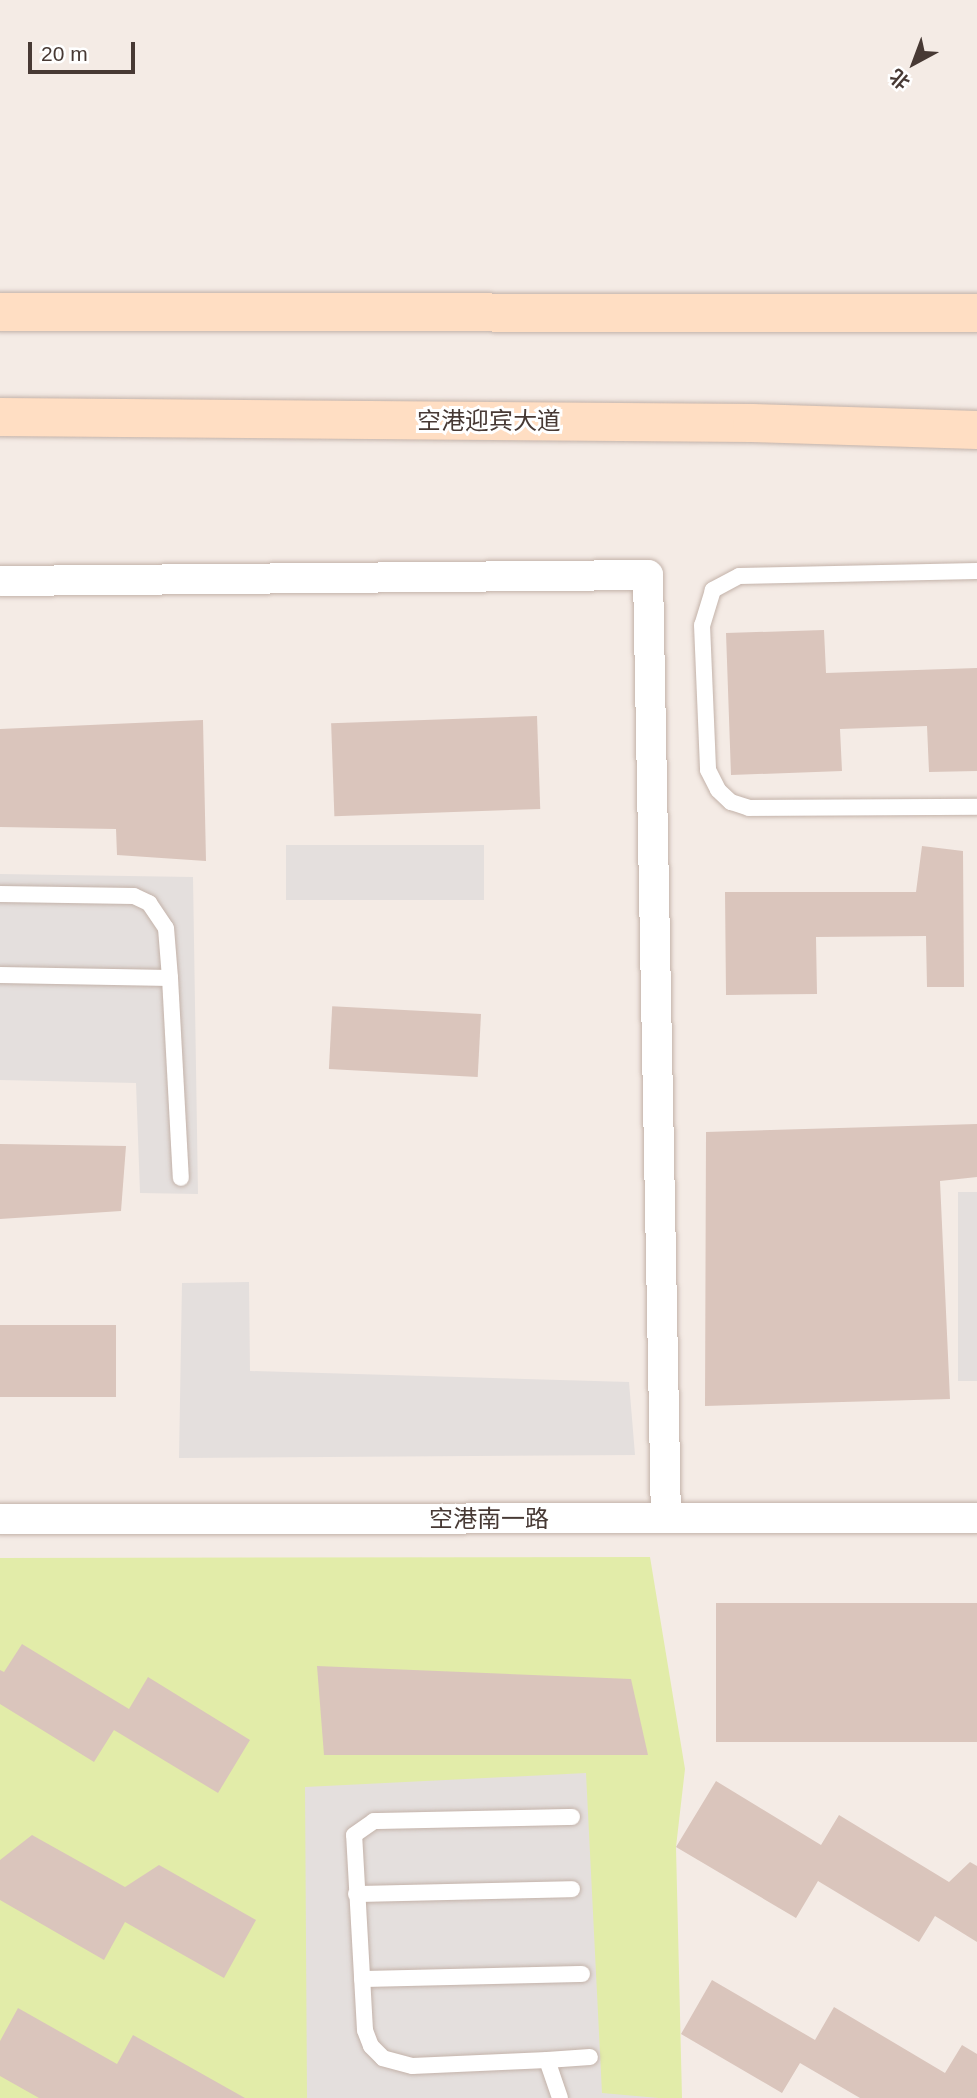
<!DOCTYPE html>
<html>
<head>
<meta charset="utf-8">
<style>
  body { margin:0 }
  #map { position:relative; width:977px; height:2098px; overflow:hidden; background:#f4ebe5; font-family:Helvetica,"Noto Sans SC",sans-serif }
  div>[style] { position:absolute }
  .green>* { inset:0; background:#e2eca9 }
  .parking>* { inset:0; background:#e4dfdd; transform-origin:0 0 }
  .building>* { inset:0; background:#dac5bc; transform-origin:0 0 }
  .roads { filter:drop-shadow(0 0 2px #c3b2a9) drop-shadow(0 0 2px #c3b2a9) }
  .lane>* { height:16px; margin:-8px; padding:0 8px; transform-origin:8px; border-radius:8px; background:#fff }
  .street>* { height:30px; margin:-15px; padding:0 15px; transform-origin:15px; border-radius:15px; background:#fff }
  .secondary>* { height:38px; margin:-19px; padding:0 19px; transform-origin:19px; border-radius:19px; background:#ffdec3 }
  span { translate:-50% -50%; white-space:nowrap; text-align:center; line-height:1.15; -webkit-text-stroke:6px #fff; paint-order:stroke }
  .street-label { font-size:24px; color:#473934 }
  .north { position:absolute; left:879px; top:28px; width:70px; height:70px; -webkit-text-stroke:5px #fff; paint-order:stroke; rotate:221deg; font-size:19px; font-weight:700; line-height:28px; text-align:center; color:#473934 }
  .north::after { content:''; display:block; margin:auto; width:24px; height:32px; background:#473934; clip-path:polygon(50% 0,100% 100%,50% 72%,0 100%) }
  .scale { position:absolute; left:28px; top:42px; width:107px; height:32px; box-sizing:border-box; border:4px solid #473934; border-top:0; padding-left:9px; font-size:21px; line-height:24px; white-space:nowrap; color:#473934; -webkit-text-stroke:5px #fff; paint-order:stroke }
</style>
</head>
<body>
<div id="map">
  <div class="green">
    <div style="clip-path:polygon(650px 1557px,685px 1769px,676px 1847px,682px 2098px,0 2098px,0 1558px)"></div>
  </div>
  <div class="parking">
    <div style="left:286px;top:845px;width:198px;height:55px"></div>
    <div style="clip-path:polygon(0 874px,193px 877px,198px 1194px,140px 1193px,136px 1083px,0 1080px)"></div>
    <div style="left:977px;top:1192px;width:189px;height:19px;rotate:90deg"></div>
    <div style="clip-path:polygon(249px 1282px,250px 1371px,629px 1382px,635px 1455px,179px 1458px,182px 1283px)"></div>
    <div style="clip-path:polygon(586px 1773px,602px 2093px,659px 2098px,307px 2098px,305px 1787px)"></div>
  </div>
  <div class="building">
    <div style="clip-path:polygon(824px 630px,826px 673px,977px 668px,977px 771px,929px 772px,927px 726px,840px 729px,842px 771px,731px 775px,726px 633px)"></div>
    <div style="left:537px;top:716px;width:93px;height:206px;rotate:88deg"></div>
    <div style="clip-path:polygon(203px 720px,206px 861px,117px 855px,116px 829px,0 827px,0 729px)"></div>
    <div style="clip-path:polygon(922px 846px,963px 851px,964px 987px,927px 987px,926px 936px,816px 937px,817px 994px,726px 995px,725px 892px,916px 892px)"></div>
    <div style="left:481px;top:1014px;width:63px;height:149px;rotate:93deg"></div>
    <div style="clip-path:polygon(977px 1124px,977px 1177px,940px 1181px,950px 1399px,705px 1406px,706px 1132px)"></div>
    <div style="clip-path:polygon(0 1144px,126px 1146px,121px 1211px,0 1219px)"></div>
    <div style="left:116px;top:1325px;width:72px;height:116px;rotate:90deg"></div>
    <div style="left:977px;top:1603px;width:139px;height:261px;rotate:90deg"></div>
    <div style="clip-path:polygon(22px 1644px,129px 1709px,148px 1677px,250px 1740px,218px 1793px,114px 1730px,94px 1762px,0 1704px,0 1670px,4px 1672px)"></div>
    <div style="clip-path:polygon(317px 1666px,631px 1679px,648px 1755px,324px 1755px)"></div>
    <div style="clip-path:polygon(716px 1781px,821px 1845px,839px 1815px,949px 1882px,970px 1862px,977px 1866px,977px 1942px,935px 1916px,919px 1942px,818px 1881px,796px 1918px,676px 1847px)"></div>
    <div style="clip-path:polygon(32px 1835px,125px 1887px,159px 1865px,256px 1920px,224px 1978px,125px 1922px,104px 1960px,0 1900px,0 1860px)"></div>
    <div style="clip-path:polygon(712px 1980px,815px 2040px,834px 2007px,945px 2073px,962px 2045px,977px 2054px,977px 2098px,860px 2098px,800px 2063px,782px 2093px,681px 2034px)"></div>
    <div style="clip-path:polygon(18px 2008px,117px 2064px,133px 2035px,245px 2098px,39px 2098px,0 2076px,0 2041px)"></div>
  </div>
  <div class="roads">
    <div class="lane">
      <div style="left:977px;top:571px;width:238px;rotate:178.8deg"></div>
      <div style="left:739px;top:576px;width:30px;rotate:152deg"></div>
      <div style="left:713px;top:590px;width:37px;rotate:107deg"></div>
      <div style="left:702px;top:625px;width:145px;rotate:87.6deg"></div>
      <div style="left:708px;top:770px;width:22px;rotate:63deg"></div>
      <div style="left:718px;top:790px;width:18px;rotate:43deg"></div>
      <div style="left:731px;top:802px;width:19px;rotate:18deg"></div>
      <div style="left:749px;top:808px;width:228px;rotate:-0.3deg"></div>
      <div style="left:0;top:894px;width:134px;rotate:0.9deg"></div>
      <div style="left:134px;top:896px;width:17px;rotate:25deg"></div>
      <div style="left:149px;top:903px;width:30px;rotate:56deg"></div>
      <div style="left:166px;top:928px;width:50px;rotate:85.4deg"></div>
      <div style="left:0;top:975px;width:170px;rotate:1deg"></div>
      <div style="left:170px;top:978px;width:200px;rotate:86.9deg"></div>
      <div style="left:356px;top:1894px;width:216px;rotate:-1.3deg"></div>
      <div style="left:362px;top:1979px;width:220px;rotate:-1.3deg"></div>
      <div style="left:547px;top:2060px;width:43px;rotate:-4deg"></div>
      <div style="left:560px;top:2098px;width:40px;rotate:-108.9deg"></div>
      <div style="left:547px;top:2060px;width:135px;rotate:177.5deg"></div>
      <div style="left:412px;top:2066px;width:30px;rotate:-165deg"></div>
      <div style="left:383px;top:2058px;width:17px;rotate:-135deg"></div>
      <div style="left:371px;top:2046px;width:17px;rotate:-111deg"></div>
      <div style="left:365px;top:2030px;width:195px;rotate:-93.2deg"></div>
      <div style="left:354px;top:1835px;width:24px;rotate:-35deg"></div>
      <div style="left:374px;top:1821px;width:198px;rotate:-1.2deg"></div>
    </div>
    <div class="street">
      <div style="left:0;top:581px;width:648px;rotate:-0.53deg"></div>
      <div style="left:648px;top:575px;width:943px;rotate:88.91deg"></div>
      <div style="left:0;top:1519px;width:977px;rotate:-0.06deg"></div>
    </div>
    <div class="secondary">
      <div style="left:0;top:312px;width:977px;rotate:0.06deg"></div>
      <div style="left:0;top:417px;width:752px;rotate:0.46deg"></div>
      <div style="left:752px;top:423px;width:225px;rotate:1.8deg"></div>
    </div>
  </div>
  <div class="street-label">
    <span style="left:489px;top:421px">空港迎宾大道</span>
    <span style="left:489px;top:1519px">空港南一路</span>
  </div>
  <div class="north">北</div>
  <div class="scale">20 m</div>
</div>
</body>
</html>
